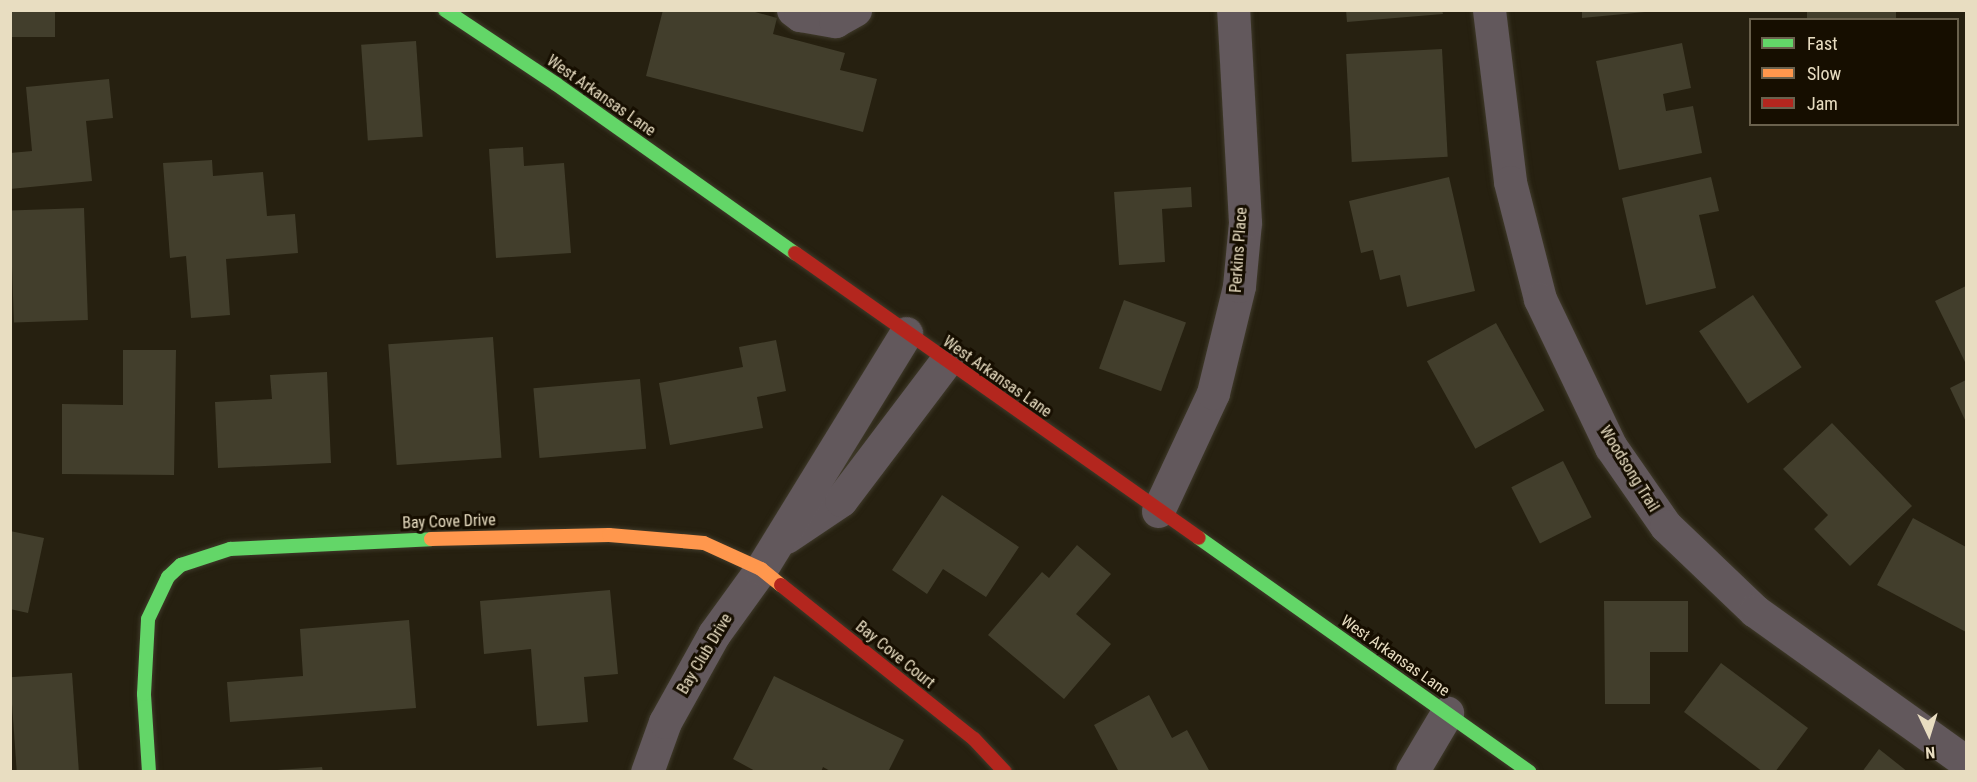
<!DOCTYPE html>
<html>
<head>
<meta charset="utf-8">
<style>
  body { margin:0 }
  #map { position:relative; width:1977px; height:782px; overflow:hidden; background:#262010; font-family:"Roboto Condensed",sans-serif }
  div>[style] { position:absolute }
  .building>* { inset:0; background:#423e2c; transform-origin:0 0 }
  .roads { filter:drop-shadow(0 0 2px #3f3a2a) drop-shadow(0 0 2px #3f3a2a) }
  .street>* { height:33px; margin:-16.5px; padding:0 16.5px; transform-origin:16.5px; border-radius:16.5px; background:#62585c }
  .fast>* { height:14px; margin:-7px; padding:0 7px; transform-origin:7px; border-radius:7px; background:#63d668 }
  .slow>* { height:14px; margin:-7px; padding:0 7px; transform-origin:7px; border-radius:7px; background:#ff974d }
  .jam>* { height:14px; margin:-7px; padding:0 7px; transform-origin:7px; border-radius:7px; background:#b3261e }
  span { translate:-50% -50%; white-space:nowrap; text-align:center; line-height:1.15; -webkit-text-stroke:6px #160e00; paint-order:stroke }
  .street-label { font-size:16px; color:#e8ddc1 }
  .frame { position:absolute; inset:0; border:12px solid #e8ddc1; pointer-events:none }
  .legend { position:absolute; left:1749px; top:18px; width:210px; height:108px; box-sizing:border-box; background:#160e00; border:2px solid #6a614d; margin:0; padding:8px 10px; list-style:none; font-size:18px; color:#e8ddc1 }
  .legend li { display:flex; align-items:center; gap:12px; height:30px }
  .legend b { width:30px; border:2px solid #6a614d }
  .north { position:absolute; left:1899px; top:704px; width:60px; height:60px; -webkit-text-stroke:4px #160e00; paint-order:stroke; rotate:176deg; font-size:16px; font-weight:700; line-height:24px; text-align:center; color:#e8ddc1 }
  .north::after { content:''; display:block; margin:auto; width:21px; height:27px; background:#e8ddc1; clip-path:polygon(50% 0,100% 100%,50% 72%,0 100%) }
</style>
</head>
<body>
<div id="map">
  <div class="building">
    <div style="left:10px;top:10px;width:45px;height:27px"></div>
    <div style="clip-path:polygon(663px 10px,748px 10px,777px 18px,773px 34px,845px 53px,840px 70px,877px 79px,863px 132px,646px 76px)"></div>
    <div style="clip-path:polygon(1346px 10px,1442px 10px,1443px 14px,1347px 22px)"></div>
    <div style="clip-path:polygon(1582px 10px,1645px 10px,1645px 12px,1582px 18px)"></div>
    <div style="left:1807px;top:10px;width:89px;height:12px"></div>
    <div style="left:416px;top:41px;width:96px;height:55px;rotate:86deg"></div>
    <div style="clip-path:polygon(1682px 43px,1691px 88px,1663px 94px,1666px 111px,1693px 106px,1702px 153px,1619px 170px,1596px 61px)"></div>
    <div style="left:1442px;top:49px;width:108px;height:96px;rotate:87deg"></div>
    <div style="clip-path:polygon(109px 79px,113px 118px,86px 121px,92px 181px,10px 189px,10px 153px,32px 151px,26px 87px)"></div>
    <div style="clip-path:polygon(523px 147px,524px 166px,564px 163px,571px 253px,496px 258px,489px 149px)"></div>
    <div style="clip-path:polygon(212px 160px,213px 176px,263px 172px,267px 216px,295px 214px,298px 253px,226px 259px,230px 315px,191px 318px,186px 256px,170px 258px,163px 163px)"></div>
    <div style="clip-path:polygon(1449px 177px,1475px 291px,1407px 307px,1400px 275px,1380px 280px,1373px 250px,1361px 253px,1349px 201px)"></div>
    <div style="clip-path:polygon(1711px 177px,1719px 211px,1699px 215px,1716px 288px,1646px 305px,1622px 198px)"></div>
    <div style="clip-path:polygon(1191px 187px,1192px 207px,1162px 209px,1165px 262px,1119px 265px,1114px 192px)"></div>
    <div style="left:84px;top:208px;width:112px;height:74px;rotate:88deg"></div>
    <div style="clip-path:polygon(1966px 286px,1966px 364px,1935px 301px)"></div>
    <div style="left:1753px;top:295px;width:87px;height:65px;rotate:56deg"></div>
    <div style="left:1124px;top:300px;width:66px;height:73px;rotate:20deg"></div>
    <div style="left:1496px;top:323px;width:100px;height:79px;rotate:61deg"></div>
    <div style="left:493px;top:337px;width:121px;height:105px;rotate:86deg"></div>
    <div style="clip-path:polygon(776px 340px,786px 391px,757px 397px,763px 428px,670px 445px,659px 383px,743px 367px,739px 347px)"></div>
    <div style="clip-path:polygon(123px 350px,176px 350px,174px 475px,62px 474px,62px 404px,123px 405px)"></div>
    <div style="clip-path:polygon(327px 372px,331px 463px,218px 468px,215px 402px,272px 399px,270px 375px)"></div>
    <div style="left:640px;top:379px;width:70px;height:107px;rotate:85deg"></div>
    <div style="clip-path:polygon(1966px 380px,1966px 422px,1950px 388px)"></div>
    <div style="clip-path:polygon(1832px 423px,1912px 506px,1850px 566px,1814px 529px,1828px 515px,1783px 469px)"></div>
    <div style="left:1563px;top:461px;width:63px;height:58px;rotate:63deg"></div>
    <div style="clip-path:polygon(942px 495px,1019px 547px,986px 597px,943px 569px,927px 594px,892px 570px)"></div>
    <div style="clip-path:polygon(1913px 518px,1966px 547px,1966px 632px,1877px 585px)"></div>
    <div style="clip-path:polygon(10px 531px,44px 538px,28px 613px,10px 609px)"></div>
    <div style="clip-path:polygon(1077px 545px,1111px 574px,1076px 614px,1111px 644px,1064px 699px,988px 635px,1042px 572px,1049px 578px)"></div>
    <div style="clip-path:polygon(610px 590px,618px 674px,584px 677px,588px 722px,537px 726px,531px 649px,484px 654px,480px 601px)"></div>
    <div style="clip-path:polygon(1604px 601px,1688px 601px,1688px 652px,1650px 652px,1650px 704px,1605px 704px)"></div>
    <div style="clip-path:polygon(409px 620px,416px 708px,230px 722px,227px 682px,303px 676px,300px 629px)"></div>
    <div style="clip-path:polygon(1721px 663px,1808px 728px,1775px 772px,1763px 772px,1684px 712px)"></div>
    <div style="left:72px;top:673px;width:99px;height:62px;rotate:86deg"></div>
    <div style="clip-path:polygon(774px 676px,904px 740px,888px 772px,832px 772px,823px 767px,821px 772px,757px 772px,733px 759px)"></div>
    <div style="clip-path:polygon(1149px 695px,1172px 738px,1187px 730px,1210px 772px,1119px 772px,1094px 725px)"></div>
    <div style="clip-path:polygon(1879px 749px,1908px 772px,1862px 772px)"></div>
    <div style="clip-path:polygon(322px 767px,323px 772px,277px 772px,277px 770px)"></div>
  </div>
  <div class="roads">
    <div class="street">
      <div style="left:793px;top:10px;width:9px;rotate:36deg"></div>
      <div style="left:800px;top:15px;width:36px;rotate:10deg"></div>
      <div style="left:835px;top:21px;width:23px;rotate:-29deg"></div>
      <div style="left:1489px;top:10px;width:173px;rotate:83deg"></div>
      <div style="left:1510px;top:182px;width:121px;rotate:75.6deg"></div>
      <div style="left:1540px;top:299px;width:164px;rotate:64.4deg"></div>
      <div style="left:1611px;top:447px;width:96px;rotate:55.2deg"></div>
      <div style="left:1666px;top:526px;width:123px;rotate:43.7deg"></div>
      <div style="left:1755px;top:611px;width:259px;rotate:35.6deg"></div>
      <div style="left:1158px;top:511px;width:130px;rotate:-65deg"></div>
      <div style="left:1213px;top:393px;width:110px;rotate:-76.3deg"></div>
      <div style="left:1239px;top:286px;width:64px;rotate:-84.6deg"></div>
      <div style="left:1245px;top:222px;width:212px;rotate:-93.2deg"></div>
      <div style="left:786px;top:537px;width:66px;rotate:-33.9deg"></div>
      <div style="left:841px;top:500px;width:174px;rotate:-52.9deg"></div>
      <div style="left:647px;top:772px;width:53px;rotate:-70.2deg"></div>
      <div style="left:665px;top:722px;width:101px;rotate:-60.9deg"></div>
      <div style="left:714px;top:634px;width:80px;rotate:-54.1deg"></div>
      <div style="left:761px;top:569px;width:277px;rotate:-58.4deg"></div>
      <div style="left:1412px;top:772px;width:69px;rotate:-59.3deg"></div>
    </div>
    <div class="fast">
      <div style="left:445px;top:10px;width:133px;rotate:33.7deg"></div>
      <div style="left:556px;top:84px;width:293px;rotate:35.3deg"></div>
      <div style="left:1199px;top:538px;width:405px;rotate:35.3deg"></div>
      <div style="left:149px;top:772px;width:78px;rotate:-93.7deg"></div>
      <div style="left:144px;top:694px;width:75px;rotate:-86.9deg"></div>
      <div style="left:148px;top:619px;width:47px;rotate:-64.5deg"></div>
      <div style="left:168px;top:577px;width:18px;rotate:-43deg"></div>
      <div style="left:181px;top:565px;width:52px;rotate:-18.1deg"></div>
      <div style="left:230px;top:549px;width:201px;rotate:-2.8deg"></div>
    </div>
    <div class="slow">
      <div style="left:431px;top:539px;width:178px;rotate:-1.3deg"></div>
      <div style="left:609px;top:535px;width:95px;rotate:4.8deg"></div>
      <div style="left:704px;top:543px;width:63px;rotate:24.5deg"></div>
      <div style="left:761px;top:569px;width:26px;rotate:39deg"></div>
    </div>
    <div class="jam">
      <div style="left:795px;top:253px;width:494px;rotate:35.2deg"></div>
      <div style="left:781px;top:585px;width:247px;rotate:38.6deg"></div>
      <div style="left:974px;top:739px;width:45px;rotate:46.8deg"></div>
    </div>
  </div>
  <div class="street-label">
    <span style="left:601px;top:96px;rotate:35deg">West Arkansas Lane</span>
    <span style="left:1239px;top:250px;rotate:-86deg">Perkins Place</span>
    <span style="left:997px;top:377px;rotate:35deg">West Arkansas Lane</span>
    <span style="left:1629px;top:469px;rotate:58deg">Woodsong Trail</span>
    <span style="left:449px;top:522px;rotate:-2deg">Bay Cove Drive</span>
    <span style="left:705px;top:654px;rotate:-59deg">Bay Club Drive</span>
    <span style="left:895px;top:655px;rotate:39deg">Bay Cove Court</span>
    <span style="left:1395px;top:656px;rotate:35deg">West Arkansas Lane</span>
  </div>
  <div class="frame"></div>
  <ul class="legend">
  <li><b style="height:8px;background:#63d668"></b>Fast</li>
  <li><b style="height:8px;background:#ff974d"></b>Slow</li>
  <li><b style="height:8px;background:#b3261e"></b>Jam</li>
  </ul>
  <div class="north">N</div>
</div>
</body>
</html>
